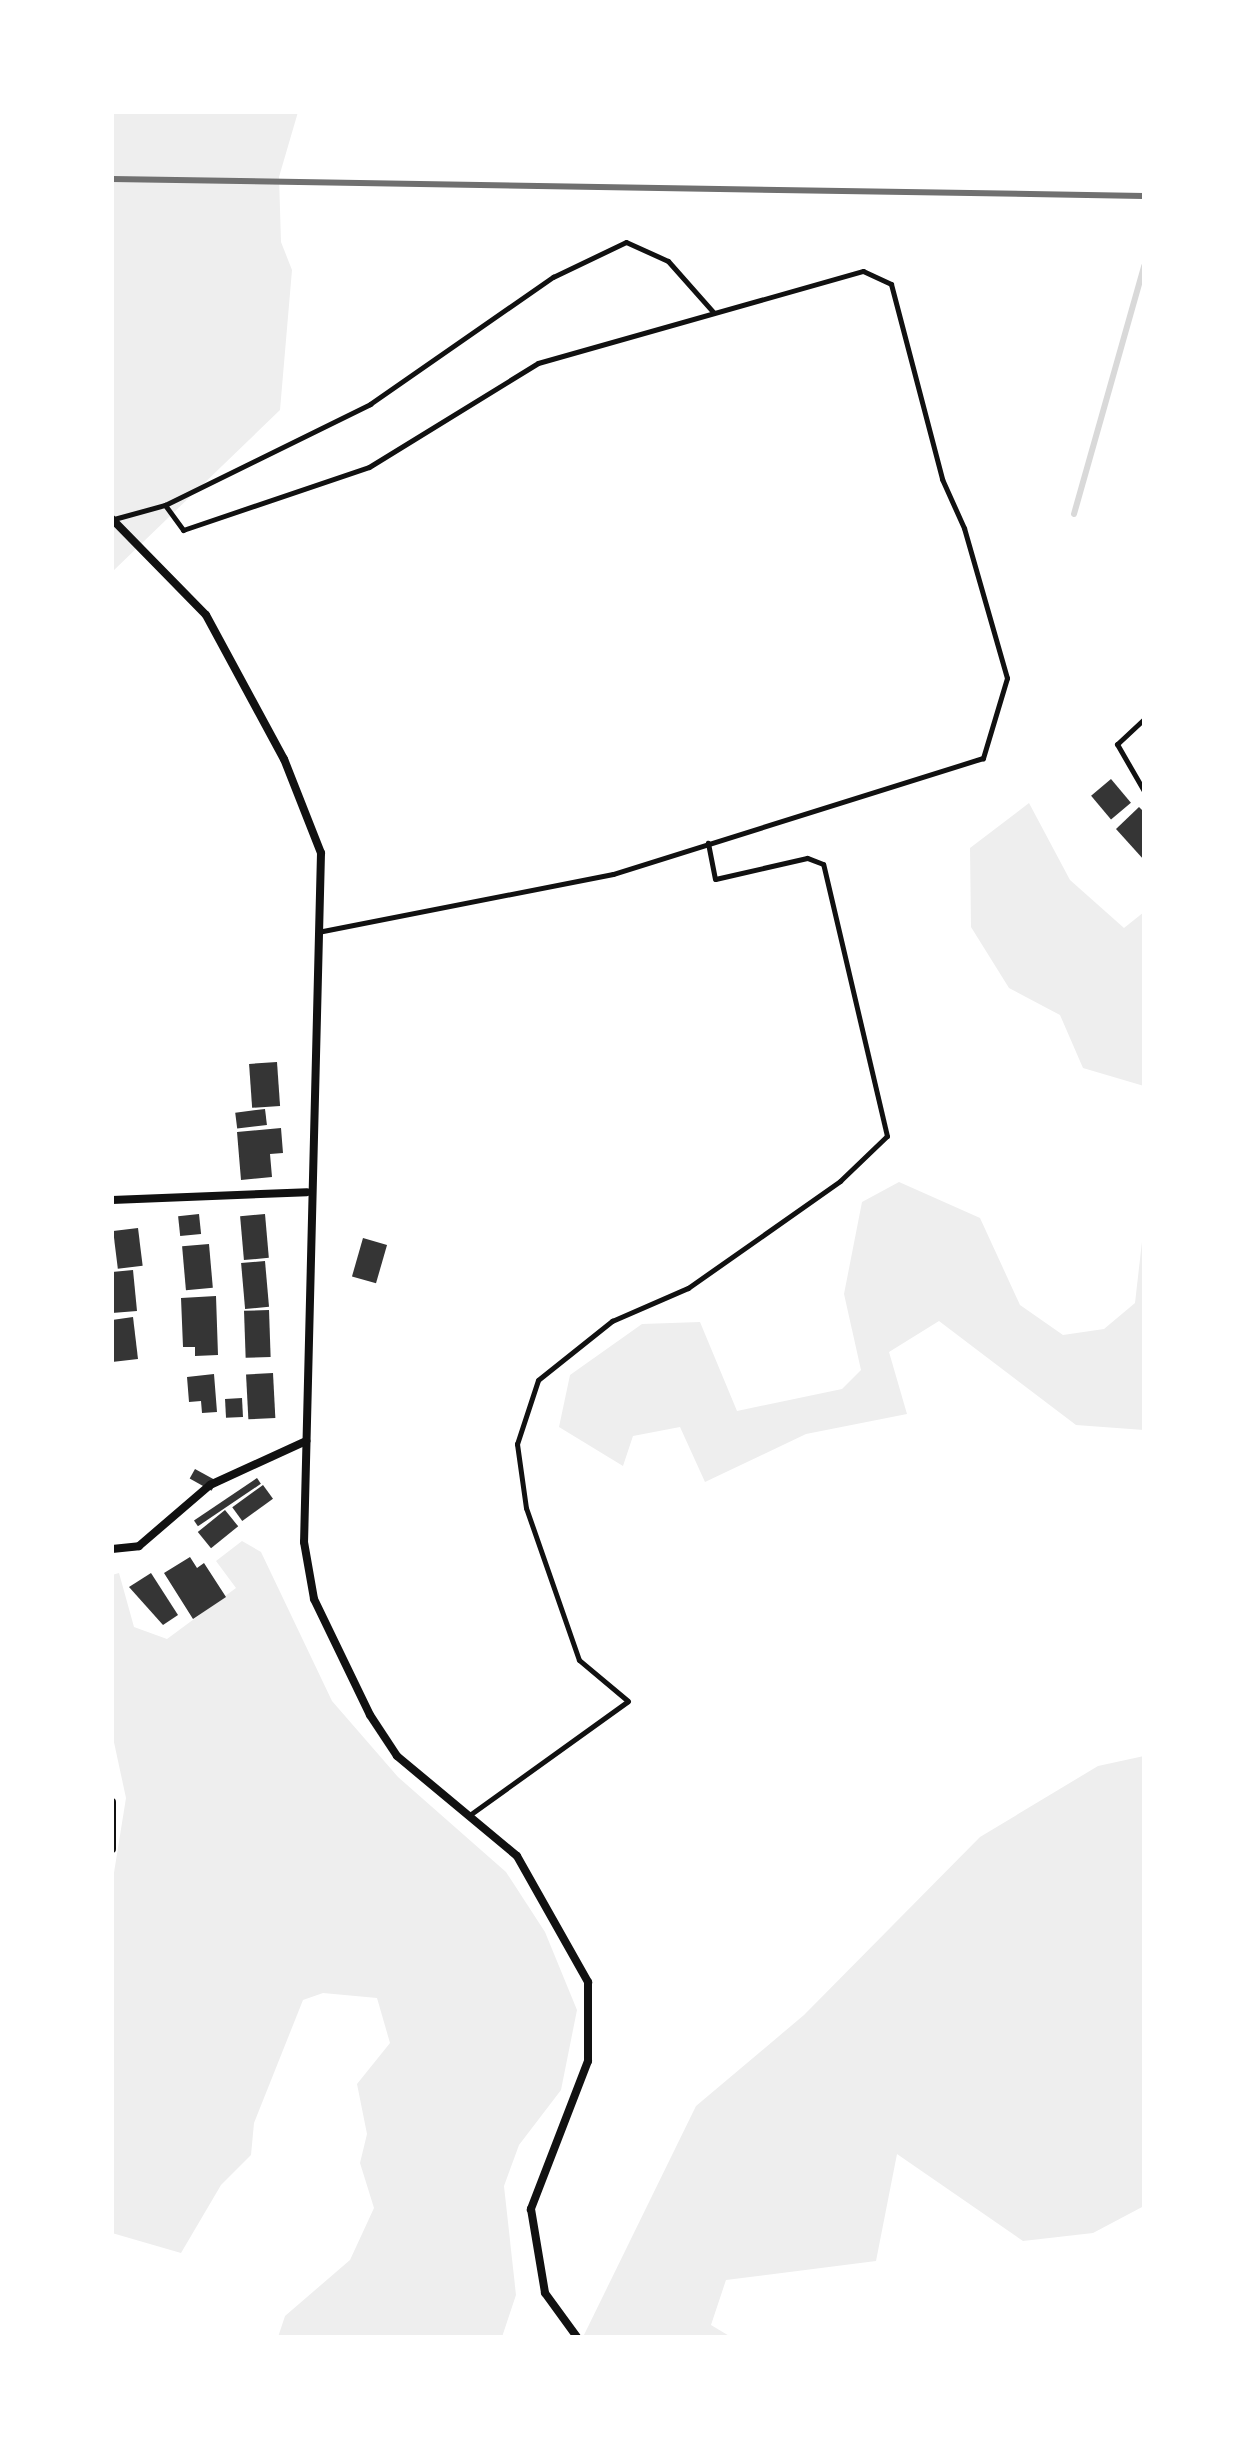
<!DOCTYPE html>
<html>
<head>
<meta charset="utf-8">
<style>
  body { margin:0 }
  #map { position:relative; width:1256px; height:2449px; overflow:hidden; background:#fff; font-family:Lato,sans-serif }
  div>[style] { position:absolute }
  .green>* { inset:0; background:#eee }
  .stream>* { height:6px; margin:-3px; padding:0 3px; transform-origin:3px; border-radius:3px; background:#d9d9d9 }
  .building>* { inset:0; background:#353535; transform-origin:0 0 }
  .service>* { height:5px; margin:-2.5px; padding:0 2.5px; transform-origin:2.5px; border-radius:2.5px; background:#111 }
  .minor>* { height:8px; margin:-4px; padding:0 4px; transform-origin:4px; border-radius:4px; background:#111 }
  .rail>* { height:6px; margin:-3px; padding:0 3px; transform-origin:3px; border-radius:3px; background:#707070 }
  span { translate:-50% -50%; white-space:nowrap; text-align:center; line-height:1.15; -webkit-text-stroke:7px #fff; paint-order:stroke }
  .frame { position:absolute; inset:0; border:114px solid #fff; pointer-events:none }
</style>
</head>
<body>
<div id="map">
  <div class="green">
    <div style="clip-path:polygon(112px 112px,298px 112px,279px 177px,281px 242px,292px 270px,280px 410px,112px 572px)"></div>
    <div style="clip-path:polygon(1029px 803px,1070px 880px,1124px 928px,1144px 912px,1144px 1086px,1083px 1068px,1060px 1015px,1009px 988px,971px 927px,970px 848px)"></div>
    <div style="clip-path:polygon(899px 1182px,980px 1218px,1020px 1305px,1063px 1335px,1104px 1329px,1135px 1303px,1144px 1224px,1144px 1430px,1076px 1425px,939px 1321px,889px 1352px,907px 1414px,806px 1434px,705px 1482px,680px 1427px,633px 1436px,623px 1466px,559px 1427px,570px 1375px,642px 1324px,700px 1322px,737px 1411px,842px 1389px,861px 1370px,844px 1294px,862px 1202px)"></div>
    <div style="clip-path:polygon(242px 1541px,261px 1552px,332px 1701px,398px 1777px,506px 1872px,545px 1932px,577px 2010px,561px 2090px,519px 2145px,504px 2186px,516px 2295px,502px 2337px,278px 2337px,285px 2316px,350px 2260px,374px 2208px,360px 2163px,367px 2134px,357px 2084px,390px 2043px,377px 1998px,323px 1993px,303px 2000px,254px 2123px,251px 2155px,221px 2185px,181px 2253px,112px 2233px,112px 1885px,126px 1798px,112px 1733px,112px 1575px,119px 1573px,134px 1627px,167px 1639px,236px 1588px,216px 1561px)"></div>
    <div style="clip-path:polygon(1144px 1756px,1144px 2206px,1093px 2233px,1023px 2241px,897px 2154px,876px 2261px,726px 2280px,711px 2325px,731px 2337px,583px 2337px,696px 2106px,804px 2015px,980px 1837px,1098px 1766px)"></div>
  </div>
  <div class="stream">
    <div style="left:1074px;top:514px;width:258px;rotate:-74.2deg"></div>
  </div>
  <div class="building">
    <div style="left:1111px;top:779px;width:31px;height:26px;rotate:50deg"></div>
    <div style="clip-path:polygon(1139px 807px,1144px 812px,1144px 860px,1116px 829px)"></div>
    <div style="left:277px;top:1062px;width:44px;height:28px;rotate:86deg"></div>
    <div style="left:265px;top:1109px;width:16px;height:30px;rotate:83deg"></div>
    <div style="clip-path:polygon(281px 1128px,283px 1153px,270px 1154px,272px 1177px,241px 1180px,237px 1132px)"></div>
    <div style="left:199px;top:1214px;width:20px;height:21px;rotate:84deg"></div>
    <div style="left:265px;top:1214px;width:44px;height:25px;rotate:85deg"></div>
    <div style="left:138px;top:1228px;width:38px;height:25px;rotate:83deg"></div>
    <div style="left:363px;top:1238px;width:25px;height:40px;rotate:16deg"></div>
    <div style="left:209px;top:1244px;width:44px;height:27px;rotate:85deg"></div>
    <div style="left:265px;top:1261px;width:46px;height:24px;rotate:85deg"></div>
    <div style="clip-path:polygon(133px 1270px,137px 1311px,112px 1313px,112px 1272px)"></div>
    <div style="clip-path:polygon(216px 1296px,218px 1355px,195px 1356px,195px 1347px,183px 1347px,181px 1298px)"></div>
    <div style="left:269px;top:1310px;width:47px;height:25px;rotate:88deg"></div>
    <div style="clip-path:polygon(133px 1317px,138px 1359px,112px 1362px,112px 1320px)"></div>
    <div style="left:273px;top:1373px;width:45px;height:27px;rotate:87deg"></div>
    <div style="clip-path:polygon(214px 1374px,217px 1412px,202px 1413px,201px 1401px,189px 1402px,187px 1377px)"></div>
    <div style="left:242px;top:1398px;width:19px;height:17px;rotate:87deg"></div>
    <div style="left:195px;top:1469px;width:25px;height:11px;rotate:29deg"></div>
    <div style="left:257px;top:1478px;width:7px;height:76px;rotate:56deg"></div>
    <div style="left:263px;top:1485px;width:17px;height:38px;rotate:54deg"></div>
    <div style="left:225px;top:1510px;width:21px;height:35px;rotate:51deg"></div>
    <div style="clip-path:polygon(190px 1557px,197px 1568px,204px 1563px,226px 1597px,193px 1619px,164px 1573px)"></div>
    <div style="clip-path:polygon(151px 1573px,178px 1615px,163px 1625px,129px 1587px)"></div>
  </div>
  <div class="service">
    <div style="left:165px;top:505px;width:31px;rotate:54deg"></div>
    <div style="left:183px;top:530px;width:196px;rotate:-18.7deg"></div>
    <div style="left:369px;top:467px;width:198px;rotate:-31.6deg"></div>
    <div style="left:538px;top:363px;width:338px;rotate:-15.8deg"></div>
    <div style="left:863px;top:271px;width:31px;rotate:25deg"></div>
    <div style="left:891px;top:284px;width:202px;rotate:75.3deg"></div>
    <div style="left:942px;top:479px;width:54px;rotate:65.8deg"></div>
    <div style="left:964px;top:528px;width:156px;rotate:74deg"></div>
    <div style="left:1007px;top:678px;width:84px;rotate:106.7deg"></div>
    <div style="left:983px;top:758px;width:388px;rotate:162.6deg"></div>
    <div style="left:613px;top:874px;width:297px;rotate:168.9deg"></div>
    <div style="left:114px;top:519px;width:53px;rotate:-15.4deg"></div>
    <div style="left:165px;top:505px;width:229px;rotate:-26.2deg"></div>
    <div style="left:370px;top:404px;width:223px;rotate:-34.8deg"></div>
    <div style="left:553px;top:277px;width:81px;rotate:-25.6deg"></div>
    <div style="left:626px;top:242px;width:46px;rotate:24.3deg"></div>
    <div style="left:668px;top:261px;width:69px;rotate:48.5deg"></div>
    <div style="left:1144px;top:719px;width:37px;rotate:137deg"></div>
    <div style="left:1117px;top:744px;width:54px;rotate:60.1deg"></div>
    <div style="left:471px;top:1814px;width:193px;rotate:-35.7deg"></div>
    <div style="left:628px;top:1701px;width:64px;rotate:-140.1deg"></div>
    <div style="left:579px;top:1660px;width:161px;rotate:-109.2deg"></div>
    <div style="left:526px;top:1508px;width:65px;rotate:-98deg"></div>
    <div style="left:517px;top:1444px;width:67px;rotate:-71.8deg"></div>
    <div style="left:538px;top:1380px;width:95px;rotate:-38.6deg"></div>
    <div style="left:612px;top:1321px;width:83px;rotate:-23.5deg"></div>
    <div style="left:688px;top:1288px;width:186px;rotate:-35.1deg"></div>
    <div style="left:840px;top:1181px;width:65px;rotate:-43.8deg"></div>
    <div style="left:887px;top:1136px;width:279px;rotate:-103.2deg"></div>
    <div style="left:823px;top:864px;width:17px;rotate:-159deg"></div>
    <div style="left:807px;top:858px;width:94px;rotate:167.1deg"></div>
    <div style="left:715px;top:879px;width:37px;rotate:-101deg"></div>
  </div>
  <div class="minor">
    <div style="left:112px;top:519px;width:134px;rotate:45.6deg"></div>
    <div style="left:206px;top:615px;width:164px;rotate:61.6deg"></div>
    <div style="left:284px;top:759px;width:101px;rotate:68.5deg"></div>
    <div style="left:321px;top:853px;width:689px;rotate:91.41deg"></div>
    <div style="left:304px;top:1542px;width:58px;rotate:80deg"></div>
    <div style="left:314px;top:1599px;width:129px;rotate:64.2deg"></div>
    <div style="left:370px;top:1715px;width:49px;rotate:56.6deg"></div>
    <div style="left:397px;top:1756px;width:156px;rotate:39.8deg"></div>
    <div style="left:517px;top:1856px;width:145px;rotate:60.6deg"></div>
    <div style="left:588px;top:1982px;width:79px;rotate:90deg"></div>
    <div style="left:588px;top:2061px;width:159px;rotate:111.1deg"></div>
    <div style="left:531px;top:2209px;width:85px;rotate:80.5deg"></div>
    <div style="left:545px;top:2293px;width:54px;rotate:54deg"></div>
    <div style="left:112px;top:1200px;width:195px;rotate:-2.3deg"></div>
    <div style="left:112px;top:1549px;width:27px;rotate:-6deg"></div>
    <div style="left:139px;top:1546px;width:94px;rotate:-40.7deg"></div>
    <div style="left:210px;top:1485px;width:106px;rotate:-24.6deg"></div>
    <div style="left:112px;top:1802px;width:47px;rotate:90deg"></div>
  </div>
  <div class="rail">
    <div style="left:112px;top:179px;width:1032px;rotate:0.94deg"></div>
  </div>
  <div class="frame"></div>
</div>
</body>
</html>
